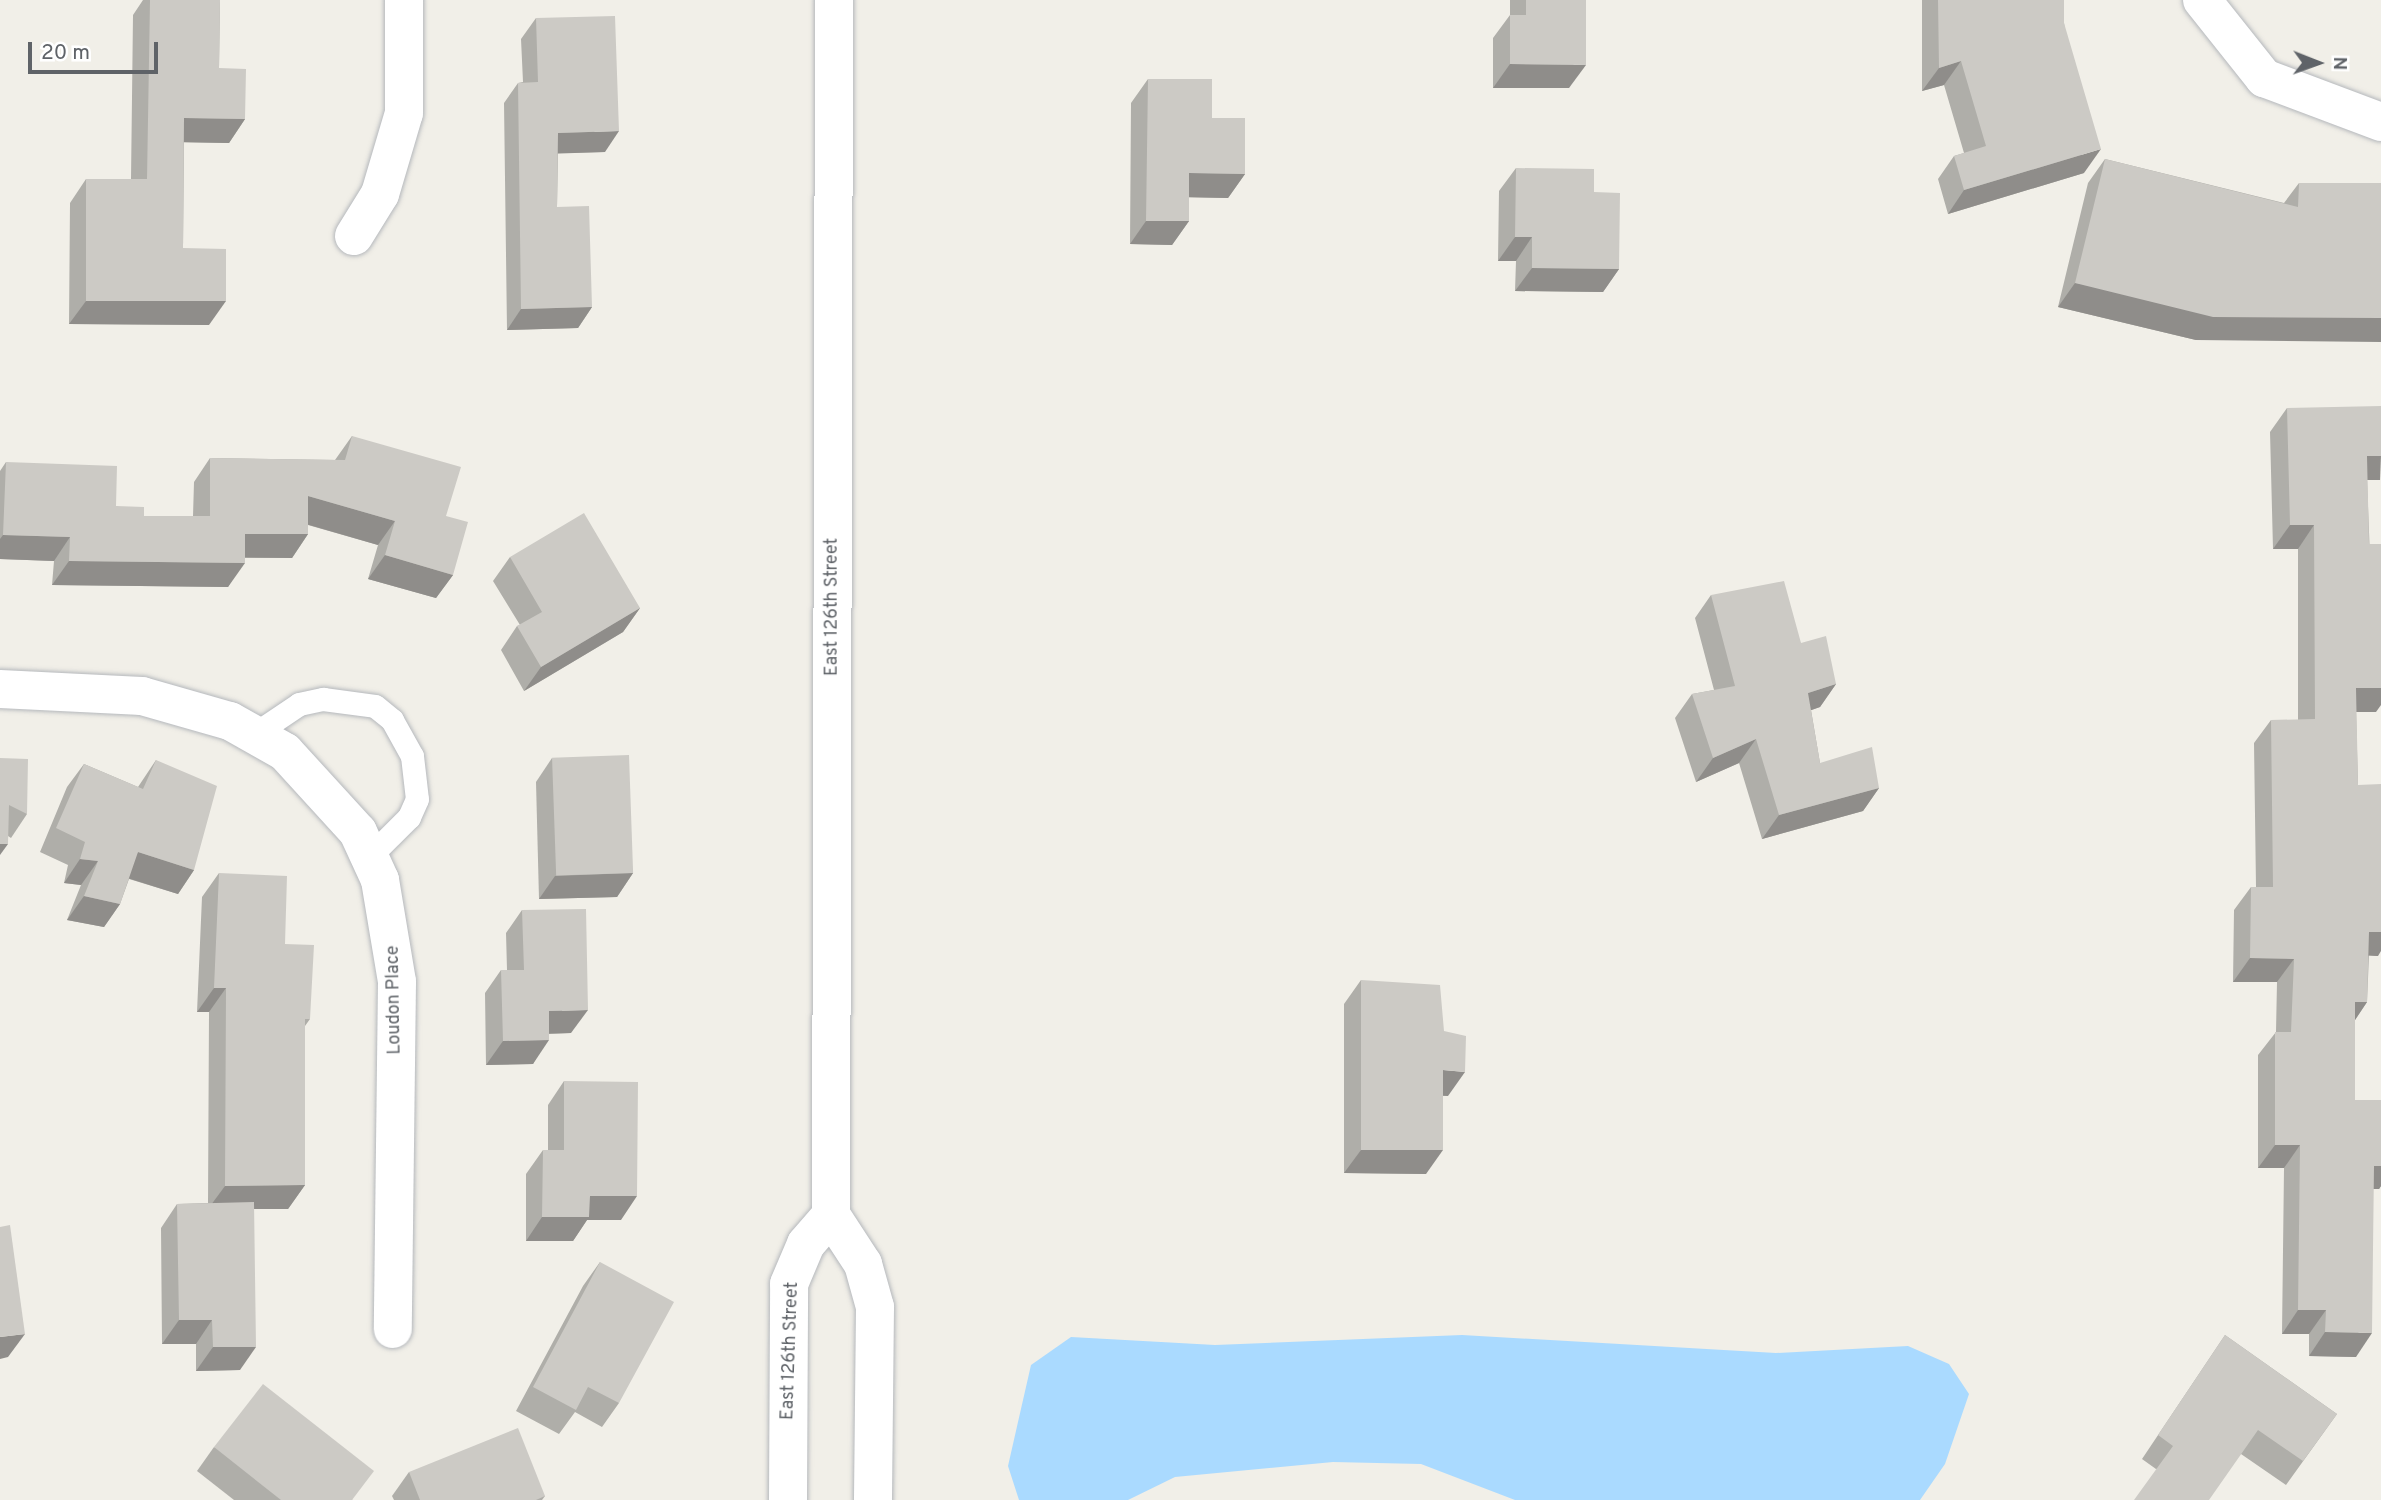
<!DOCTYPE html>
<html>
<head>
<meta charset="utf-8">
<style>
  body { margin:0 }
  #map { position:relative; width:2381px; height:1500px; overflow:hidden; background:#f1efe8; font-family:Overpass,sans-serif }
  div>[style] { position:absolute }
  .water>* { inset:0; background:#aadaff }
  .roads { filter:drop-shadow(0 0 2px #b5b8bc) drop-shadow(0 0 2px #b5b8bc) }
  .service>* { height:23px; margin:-11.5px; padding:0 11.5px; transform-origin:11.5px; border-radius:11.5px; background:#fff }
  .minor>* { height:38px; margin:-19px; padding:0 19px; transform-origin:19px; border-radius:19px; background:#fff }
  .secondary>* { height:38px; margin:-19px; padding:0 19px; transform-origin:19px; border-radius:19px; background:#fff }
  .wall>* { inset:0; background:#afaea9 }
  .shaded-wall>* { inset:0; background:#8f8d8a }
  .building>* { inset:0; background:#cccac5; transform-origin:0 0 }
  span { translate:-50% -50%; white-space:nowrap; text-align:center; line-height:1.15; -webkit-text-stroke:5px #fff; paint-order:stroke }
  .street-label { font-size:18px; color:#5f6368 }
  .north { position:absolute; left:2283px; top:28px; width:70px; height:70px; -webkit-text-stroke:5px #fff; paint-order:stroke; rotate:91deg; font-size:19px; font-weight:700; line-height:28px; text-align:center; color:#5f6368 }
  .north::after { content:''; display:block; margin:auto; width:24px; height:32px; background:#5f6368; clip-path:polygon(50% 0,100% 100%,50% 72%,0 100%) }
  .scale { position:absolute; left:28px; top:42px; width:130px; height:32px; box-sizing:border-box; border:4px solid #5f6368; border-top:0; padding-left:9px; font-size:21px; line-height:24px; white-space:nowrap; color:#5f6368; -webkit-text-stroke:5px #fff; paint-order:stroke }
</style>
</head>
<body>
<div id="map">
  <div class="water">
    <div style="clip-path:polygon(1462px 1335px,1776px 1353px,1908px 1346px,1949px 1364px,1969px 1394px,1945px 1464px,1920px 1500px,1515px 1500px,1421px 1464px,1333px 1462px,1175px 1477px,1128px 1500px,1019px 1500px,1008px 1466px,1031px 1365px,1071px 1337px,1215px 1345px)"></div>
  </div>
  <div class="roads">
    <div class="service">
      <div style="left:256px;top:733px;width:52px;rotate:-34deg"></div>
      <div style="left:299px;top:704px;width:25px;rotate:-12deg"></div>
      <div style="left:323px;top:699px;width:52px;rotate:7.7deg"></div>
      <div style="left:375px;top:706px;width:22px;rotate:39deg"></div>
      <div style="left:392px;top:720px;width:41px;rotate:60.9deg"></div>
      <div style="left:412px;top:756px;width:43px;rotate:83.4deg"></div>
      <div style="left:417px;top:799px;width:20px;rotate:114deg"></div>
      <div style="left:409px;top:817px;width:54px;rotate:135deg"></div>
    </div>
    <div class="minor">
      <div style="left:2202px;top:0;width:100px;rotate:51.5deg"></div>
      <div style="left:2264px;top:78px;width:125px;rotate:20.6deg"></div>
      <div style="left:354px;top:236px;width:49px;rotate:-58.2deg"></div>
      <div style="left:380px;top:194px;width:84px;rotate:-73.5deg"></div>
      <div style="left:404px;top:113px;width:113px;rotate:-90deg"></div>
      <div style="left:0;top:689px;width:142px;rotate:2.8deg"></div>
      <div style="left:142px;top:696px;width:91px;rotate:15.9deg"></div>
      <div style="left:230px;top:721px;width:63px;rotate:29.4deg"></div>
      <div style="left:285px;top:752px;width:108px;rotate:47.6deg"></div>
      <div style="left:358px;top:832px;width:53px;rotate:65.4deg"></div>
      <div style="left:380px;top:880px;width:103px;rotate:80.5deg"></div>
      <div style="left:397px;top:982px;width:347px;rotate:90.7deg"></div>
    </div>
    <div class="secondary">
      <div style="left:834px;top:0;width:1215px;rotate:90.14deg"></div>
      <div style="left:831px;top:1215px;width:59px;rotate:56.9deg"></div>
      <div style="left:863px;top:1264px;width:45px;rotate:74.4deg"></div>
      <div style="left:875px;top:1307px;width:193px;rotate:90.6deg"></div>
      <div style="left:788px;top:1500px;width:216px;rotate:-89.7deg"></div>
      <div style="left:789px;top:1284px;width:43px;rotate:-67deg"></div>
      <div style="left:806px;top:1244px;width:38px;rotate:-49deg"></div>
    </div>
  </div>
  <div class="wall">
    <div style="clip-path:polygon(143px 0,220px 0,219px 68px,245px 119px,229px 143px,184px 142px,183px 248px,209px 325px,69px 324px,70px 203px,86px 179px,131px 179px,133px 15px)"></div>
    <div style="clip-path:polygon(1510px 0,1586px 0,1569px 88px,1493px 88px,1493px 38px,1510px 15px)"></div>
    <div style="clip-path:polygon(1922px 0,2064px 0,2064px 23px,2084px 173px,1948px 214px,1938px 179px,1954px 156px,1964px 153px,1944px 85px,1922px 91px)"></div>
    <div style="clip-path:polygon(536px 18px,605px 152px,558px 153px,557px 207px,592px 307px,578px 328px,507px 330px,504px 103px,518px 83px,523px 82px,521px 39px)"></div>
    <div style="clip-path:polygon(1148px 79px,1212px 118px,1245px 174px,1228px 198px,1189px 197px,1189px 221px,1172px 245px,1130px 244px,1131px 103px)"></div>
    <div style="clip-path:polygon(2105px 159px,2284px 203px,2299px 183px,2381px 183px,2196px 340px,2058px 307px,2088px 183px)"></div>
    <div style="clip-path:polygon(1516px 168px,1594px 192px,1619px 269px,1603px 292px,1515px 291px,1516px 261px,1498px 261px,1499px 191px)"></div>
    <div style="clip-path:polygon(2287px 408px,2380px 480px,2367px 480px,2376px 712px,2356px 712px,2358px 785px,2378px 956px,2369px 955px,2367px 1002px,2355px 1020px,2355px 1100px,2381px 1100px,2381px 1186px,2379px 1189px,2373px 1189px,2356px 1357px,2309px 1356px,2309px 1334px,2282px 1334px,2284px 1168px,2258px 1168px,2258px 1055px,2276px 1032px,2277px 982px,2233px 982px,2234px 910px,2251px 887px,2256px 887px,2254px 743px,2271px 720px,2298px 720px,2298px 549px,2273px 549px,2270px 432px)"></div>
    <div style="clip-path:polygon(352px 436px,446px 516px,453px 575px,436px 598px,368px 579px,378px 545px,308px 525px,308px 534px,292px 558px,245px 558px,228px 587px,52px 585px,54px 561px,0 559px,0 471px,6px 462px,116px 506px,144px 516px,193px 516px,194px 482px,210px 458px,335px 460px)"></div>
    <div style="clip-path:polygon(510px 557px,640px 608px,623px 632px,524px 691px,501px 650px,517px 626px,520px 625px,493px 581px)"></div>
    <div style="clip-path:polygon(1711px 595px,1801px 643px,1836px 684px,1820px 707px,1811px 710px,1820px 763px,1879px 788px,1863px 811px,1762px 839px,1739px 763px,1696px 782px,1675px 718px,1692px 694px,1714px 690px,1695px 618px)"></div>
    <div style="clip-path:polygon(0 758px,27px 814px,11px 838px,8px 836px)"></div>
    <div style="clip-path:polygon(552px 758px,633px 873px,617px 897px,539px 899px,536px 782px)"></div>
    <div style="clip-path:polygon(156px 760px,194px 870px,178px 894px,129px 879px,120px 904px,104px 927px,67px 920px,81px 885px,64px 883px,68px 865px,40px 852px,67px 787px,84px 764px,138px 787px)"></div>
    <div style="clip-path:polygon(219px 873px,285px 944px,310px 1019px,305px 1026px,305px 1185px,288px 1209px,254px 1209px,240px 1370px,196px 1371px,196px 1344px,162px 1344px,161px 1228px,177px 1204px,208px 1203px,209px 1012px,197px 1012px,202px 897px)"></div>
    <div style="clip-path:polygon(522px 910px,571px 1033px,549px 1034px,533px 1064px,486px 1065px,485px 993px,501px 970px,507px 970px,506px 933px)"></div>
    <div style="clip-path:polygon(1361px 980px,1448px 1096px,1443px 1096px,1426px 1174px,1344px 1173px,1344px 1004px)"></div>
    <div style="clip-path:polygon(564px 1081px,621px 1220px,587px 1220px,573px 1241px,526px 1241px,526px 1174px,543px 1150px,548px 1150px,548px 1105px)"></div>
    <div style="clip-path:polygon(600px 1262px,619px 1403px,602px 1427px,575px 1412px,559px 1434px,516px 1411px,583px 1286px)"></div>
    <div style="clip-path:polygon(2225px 1335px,2337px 1414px,2286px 1485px,2241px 1454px,2156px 1469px,2142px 1459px)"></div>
    <div style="clip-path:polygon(214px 1447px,353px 1500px,234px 1500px,197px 1471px)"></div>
    <div style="clip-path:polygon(409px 1472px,545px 1496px,542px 1500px,394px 1500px,392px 1496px)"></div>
  </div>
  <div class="shaded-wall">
    <div style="clip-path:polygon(1961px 61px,1944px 85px,1922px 91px,1939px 68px)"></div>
    <div style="clip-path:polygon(1510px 64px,1586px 65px,1569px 88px,1493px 88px)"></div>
    <div style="clip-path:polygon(184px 118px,245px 119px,229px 143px,167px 142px)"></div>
    <div style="clip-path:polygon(619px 131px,605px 152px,544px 154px,558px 133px)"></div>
    <div style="clip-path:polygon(2101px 149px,2084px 173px,1948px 214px,1964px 190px)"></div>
    <div style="clip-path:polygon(1189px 173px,1245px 174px,1228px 198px,1173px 197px)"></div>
    <div style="clip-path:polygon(1146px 221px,1189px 221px,1172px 245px,1130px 244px)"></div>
    <div style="clip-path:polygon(1515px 237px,1532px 237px,1516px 261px,1498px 261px)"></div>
    <div style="clip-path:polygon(1532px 268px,1619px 269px,1603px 292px,1515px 291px)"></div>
    <div style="clip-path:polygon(2075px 283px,2381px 318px,2381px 342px,2196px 340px,2058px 307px)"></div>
    <div style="clip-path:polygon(86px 301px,226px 301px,209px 325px,69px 324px)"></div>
    <div style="clip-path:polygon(592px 307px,578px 328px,507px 330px,521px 309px)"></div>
    <div style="clip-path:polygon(2367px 456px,2381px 456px,2380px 480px,2350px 480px)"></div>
    <div style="clip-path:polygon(308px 496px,395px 521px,378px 545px,292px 520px)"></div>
    <div style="clip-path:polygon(2290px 525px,2314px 525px,2298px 549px,2273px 549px)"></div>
    <div style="clip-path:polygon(245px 534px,308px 534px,292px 558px,229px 557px)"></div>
    <div style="clip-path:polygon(3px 535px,70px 537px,54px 561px,0 559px,0 539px)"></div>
    <div style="clip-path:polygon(385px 555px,453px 575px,436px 598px,368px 579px)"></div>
    <div style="clip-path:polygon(69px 561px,245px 563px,228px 587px,52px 585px)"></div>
    <div style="clip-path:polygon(640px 608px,623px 632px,524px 691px,541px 667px)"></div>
    <div style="clip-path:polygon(1836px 684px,1820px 707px,1792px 717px,1808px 693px)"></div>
    <div style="clip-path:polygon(2356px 688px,2381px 688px,2381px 705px,2376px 712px,2340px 712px)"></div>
    <div style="clip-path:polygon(1756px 739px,1739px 763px,1696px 782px,1713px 758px)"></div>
    <div style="clip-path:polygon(1879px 788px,1863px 811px,1762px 839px,1779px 815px)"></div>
    <div style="clip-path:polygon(0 844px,8px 844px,0 855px)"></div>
    <div style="clip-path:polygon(138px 852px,194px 870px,178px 894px,121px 876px)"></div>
    <div style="clip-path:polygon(80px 859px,98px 861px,81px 885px,64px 883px)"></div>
    <div style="clip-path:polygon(633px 873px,617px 897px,539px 899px,555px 876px)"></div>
    <div style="clip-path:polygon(84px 896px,120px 904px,104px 927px,67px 920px)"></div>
    <div style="clip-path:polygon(2369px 932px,2381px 932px,2381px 951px,2378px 956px,2353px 955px)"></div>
    <div style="clip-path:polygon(2250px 958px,2294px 959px,2277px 982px,2233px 982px)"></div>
    <div style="clip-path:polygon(214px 988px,226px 988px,209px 1012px,197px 1012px)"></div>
    <div style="clip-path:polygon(2355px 1002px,2367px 1002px,2351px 1026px)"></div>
    <div style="clip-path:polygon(588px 1010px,571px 1033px,532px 1034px,549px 1011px)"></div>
    <div style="clip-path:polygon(549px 1040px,533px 1064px,486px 1065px,503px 1041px)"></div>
    <div style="clip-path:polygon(1443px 1070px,1465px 1072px,1448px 1096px,1426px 1094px)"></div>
    <div style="clip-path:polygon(2275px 1145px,2300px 1145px,2284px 1168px,2258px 1168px)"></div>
    <div style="clip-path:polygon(1361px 1150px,1443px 1150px,1426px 1174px,1344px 1173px)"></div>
    <div style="clip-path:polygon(2374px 1166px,2381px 1166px,2381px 1186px,2379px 1189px,2357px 1189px)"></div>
    <div style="clip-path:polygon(305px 1185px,288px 1209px,208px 1209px,225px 1186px)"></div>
    <div style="clip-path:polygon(590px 1196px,637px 1196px,621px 1220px,587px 1220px,573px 1241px,526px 1241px,542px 1217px)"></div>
    <div style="clip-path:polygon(2298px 1310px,2326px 1310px,2309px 1334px,2282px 1334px)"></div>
    <div style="clip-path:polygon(179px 1320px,212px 1320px,196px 1344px,162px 1344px)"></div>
    <div style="clip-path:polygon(2325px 1332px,2372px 1333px,2356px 1357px,2309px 1356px)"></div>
    <div style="clip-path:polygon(25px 1334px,8px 1357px,0 1359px,0 1337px)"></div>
    <div style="clip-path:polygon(213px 1347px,256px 1347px,240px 1370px,196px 1371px)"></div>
  </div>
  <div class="building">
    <div style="clip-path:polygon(150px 0,220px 0,219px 68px,246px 69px,245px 119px,184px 118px,183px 248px,226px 249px,226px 301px,86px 301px,86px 179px,147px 179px)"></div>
    <div style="clip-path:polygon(1526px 0,1586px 0,1586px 65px,1510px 64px,1510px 15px,1526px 15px)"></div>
    <div style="clip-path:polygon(1938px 0,2064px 0,2064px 23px,2101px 149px,1964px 190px,1954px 156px,1986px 146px,1961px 61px,1939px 68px)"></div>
    <div style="clip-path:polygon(615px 16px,619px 131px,558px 133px,557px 207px,589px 206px,592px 307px,521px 309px,518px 83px,538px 82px,536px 18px)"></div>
    <div style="clip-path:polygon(1148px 79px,1212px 79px,1212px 118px,1245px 118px,1245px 174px,1189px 173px,1189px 221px,1146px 221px)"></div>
    <div style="clip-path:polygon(2105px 159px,2298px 207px,2299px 183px,2381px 183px,2381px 318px,2213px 317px,2075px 283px)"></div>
    <div style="clip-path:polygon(1516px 168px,1594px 169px,1594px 192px,1620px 193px,1619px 269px,1532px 268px,1532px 237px,1515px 237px)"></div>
    <div style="clip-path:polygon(2381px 406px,2381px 456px,2367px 456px,2369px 544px,2381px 544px,2381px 688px,2356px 688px,2358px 785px,2381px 784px,2381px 932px,2369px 932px,2367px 1002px,2355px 1002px,2355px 1100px,2381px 1100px,2381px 1166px,2374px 1166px,2372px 1333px,2325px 1332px,2326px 1310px,2298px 1310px,2300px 1145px,2275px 1145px,2275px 1032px,2291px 1032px,2294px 959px,2250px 958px,2251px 887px,2273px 887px,2271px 720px,2315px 719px,2314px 525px,2290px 525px,2287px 408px)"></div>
    <div style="clip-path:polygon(352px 436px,461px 467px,446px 516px,468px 522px,453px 575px,385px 555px,395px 521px,308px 496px,308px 534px,245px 534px,245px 563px,69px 561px,70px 537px,3px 535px,6px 462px,117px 466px,116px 506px,144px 507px,144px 516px,210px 516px,210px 458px,345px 460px)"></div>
    <div style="clip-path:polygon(584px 513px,640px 608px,541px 667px,517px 626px,542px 612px,510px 557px)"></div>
    <div style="clip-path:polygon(1784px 581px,1801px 643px,1826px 636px,1836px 684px,1808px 693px,1820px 763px,1872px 747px,1879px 788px,1779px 815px,1756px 739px,1713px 758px,1692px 694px,1735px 686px,1711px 595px)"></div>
    <div style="left:629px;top:755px;width:118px;height:77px;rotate:88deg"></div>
    <div style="clip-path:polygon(0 758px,28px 759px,27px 814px,9px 805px,8px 844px,0 844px)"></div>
    <div style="clip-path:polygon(156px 760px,217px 786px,194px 870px,138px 852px,120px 904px,84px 896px,98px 861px,80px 859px,85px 842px,56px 828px,84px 764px,143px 789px)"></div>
    <div style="clip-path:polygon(219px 873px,287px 876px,285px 944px,314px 945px,310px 1019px,305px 1019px,305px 1185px,225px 1186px,226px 988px,214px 988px)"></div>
    <div style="clip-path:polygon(586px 909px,588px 1010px,549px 1011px,549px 1040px,503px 1041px,501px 970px,524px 970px,522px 910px)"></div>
    <div style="clip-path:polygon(1361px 980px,1440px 985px,1444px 1031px,1466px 1036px,1465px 1072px,1443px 1070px,1443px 1150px,1361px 1150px)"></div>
    <div style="clip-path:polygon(564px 1081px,638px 1082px,637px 1196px,590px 1196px,589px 1217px,542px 1217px,543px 1150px,564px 1150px)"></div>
    <div style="clip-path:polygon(254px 1202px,256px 1347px,213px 1347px,212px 1320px,179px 1320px,177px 1204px)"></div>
    <div style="clip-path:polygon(10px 1225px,25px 1334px,0 1337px,0 1227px)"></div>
    <div style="clip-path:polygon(600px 1262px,674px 1302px,619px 1403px,588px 1387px,576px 1410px,533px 1387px)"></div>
    <div style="clip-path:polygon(2225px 1335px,2337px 1414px,2303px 1461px,2258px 1430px,2209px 1500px,2134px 1500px,2173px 1446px,2158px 1435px)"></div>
    <div style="clip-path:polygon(263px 1384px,374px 1471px,352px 1500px,281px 1500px,214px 1447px)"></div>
    <div style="clip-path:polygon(518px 1428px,545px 1496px,536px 1500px,420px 1500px,409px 1472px)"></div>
  </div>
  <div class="street-label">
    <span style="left:833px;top:607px;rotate:-90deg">East 126th Street</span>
    <span style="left:395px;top:1000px;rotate:-91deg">Loudon Place</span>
    <span style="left:791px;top:1351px;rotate:-88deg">East 126th Street</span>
  </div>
  <div class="north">N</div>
  <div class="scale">20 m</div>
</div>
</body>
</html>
